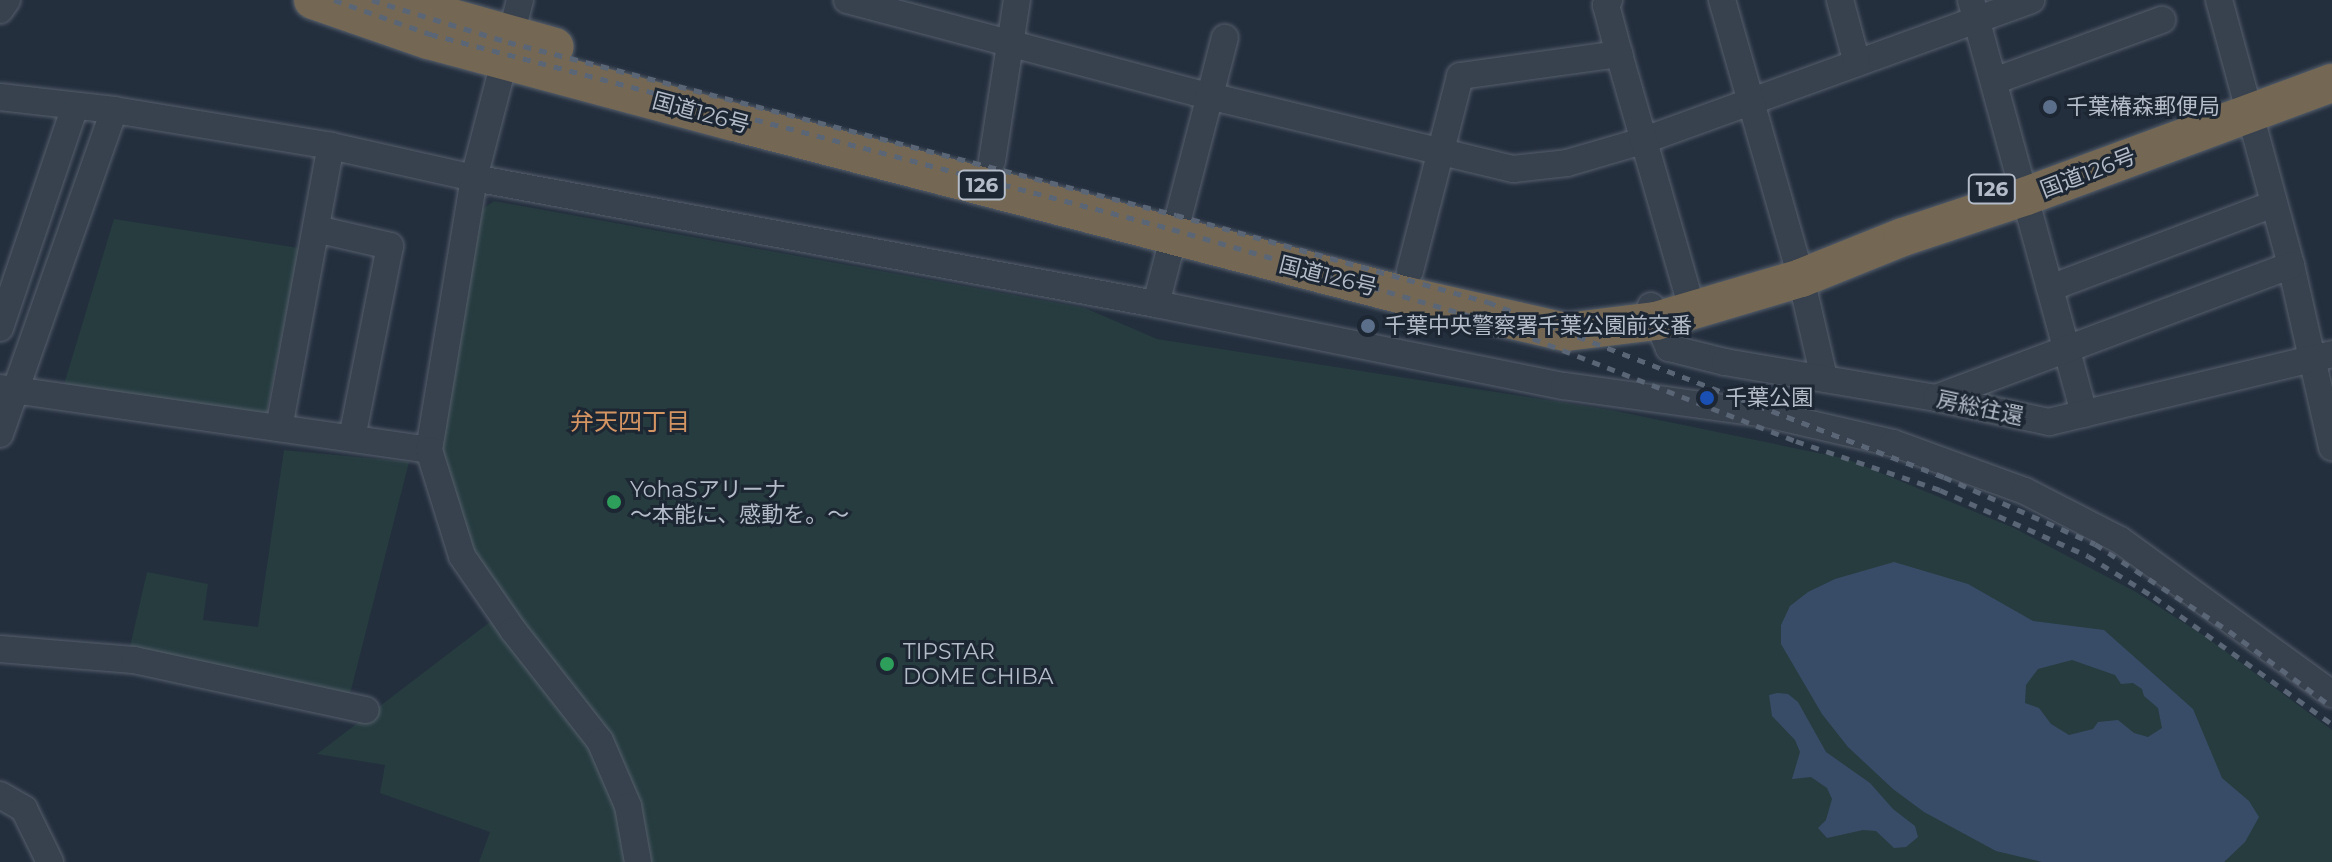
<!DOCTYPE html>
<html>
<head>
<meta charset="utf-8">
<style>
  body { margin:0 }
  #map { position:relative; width:2332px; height:862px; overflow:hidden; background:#242f3e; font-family:Montserrat,"Noto Sans JP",sans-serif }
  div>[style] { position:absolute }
  .green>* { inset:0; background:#263c3f }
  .water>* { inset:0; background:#394c67 }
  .roads { filter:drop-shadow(0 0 2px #565f6c) drop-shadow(0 0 2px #565f6c) }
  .minor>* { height:26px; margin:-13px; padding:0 13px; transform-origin:13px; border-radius:13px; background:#38414e }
  .highway>* { height:38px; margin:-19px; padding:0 19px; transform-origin:19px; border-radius:19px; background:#746855 }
  .rail>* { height:5px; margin-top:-2.5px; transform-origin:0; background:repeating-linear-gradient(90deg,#5a6575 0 8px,transparent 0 16px) }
  .dots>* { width:22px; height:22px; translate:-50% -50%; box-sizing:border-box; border:4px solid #1d2633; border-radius:50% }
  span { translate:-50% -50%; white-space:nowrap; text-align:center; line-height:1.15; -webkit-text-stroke:6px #1d2633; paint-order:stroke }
  .shield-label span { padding:2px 6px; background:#1d2633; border:2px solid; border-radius:6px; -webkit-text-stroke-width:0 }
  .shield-label { font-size:20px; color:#b4bcc9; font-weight:700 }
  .poi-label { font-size:22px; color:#b4bcc9 }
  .left { translate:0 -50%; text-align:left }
  .street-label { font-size:22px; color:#b4bcc9 }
  .neighbourhood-label { font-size:24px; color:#d59563 }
</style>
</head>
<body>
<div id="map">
  <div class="green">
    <div style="clip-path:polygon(494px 201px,1085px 308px,1157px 339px,1611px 410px,1847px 459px,2014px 528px,2136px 592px,2206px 637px,2332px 730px,2332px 862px,479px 862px,490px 832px,380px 793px,385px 765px,317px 754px,507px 609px,483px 580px,437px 457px,481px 210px)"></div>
    <div style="clip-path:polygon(114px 219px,299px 248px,265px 421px,62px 391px)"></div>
    <div style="clip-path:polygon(284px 450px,409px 462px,349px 698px,129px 651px,147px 572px,208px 584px,203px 620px,258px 627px)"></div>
  </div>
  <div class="water">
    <div style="clip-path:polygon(evenodd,1894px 562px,1968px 584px,2033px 621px,2104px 630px,2193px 709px,2222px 778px,2249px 801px,2259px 817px,2245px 842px,2224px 862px,2042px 862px,1996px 851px,1924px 812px,1893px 789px,1848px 747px,1822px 714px,1781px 644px,1781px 625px,1790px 606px,1808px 592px,1835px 579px,1894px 562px,2072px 660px,2115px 675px,2121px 684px,2133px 683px,2142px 689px,2144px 696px,2158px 708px,2162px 728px,2148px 737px,2134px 733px,2118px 720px,2098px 722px,2093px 729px,2069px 735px,2051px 724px,2039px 708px,2025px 703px,2026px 685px,2038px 669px,2072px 660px)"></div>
    <div style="clip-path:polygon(1777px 693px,1788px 694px,1798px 702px,1826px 752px,1870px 783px,1893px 809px,1915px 826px,1918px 837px,1906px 847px,1894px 848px,1876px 831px,1863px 830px,1827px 838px,1818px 828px,1826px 820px,1832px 799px,1827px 788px,1811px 777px,1792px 779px,1800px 752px,1795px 740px,1772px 716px,1769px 695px)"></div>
  </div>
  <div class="roads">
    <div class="minor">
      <div style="left:847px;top:0;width:375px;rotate:14.9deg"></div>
      <div style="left:1209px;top:96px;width:313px;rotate:13.5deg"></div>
      <div style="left:1513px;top:169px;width:54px;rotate:-6.3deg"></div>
      <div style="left:1567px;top:163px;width:78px;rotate:-16.3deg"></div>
      <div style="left:1642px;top:141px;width:414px;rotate:-19.9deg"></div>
      <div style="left:1609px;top:0;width:6px;rotate:121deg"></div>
      <div style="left:1606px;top:5px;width:51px;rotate:75.1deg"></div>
      <div style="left:1619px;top:54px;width:251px;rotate:74deg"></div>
      <div style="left:1722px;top:0;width:289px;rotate:74.1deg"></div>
      <div style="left:1801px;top:278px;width:103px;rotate:77deg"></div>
      <div style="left:1840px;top:0;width:65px;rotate:74.9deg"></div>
      <div style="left:1971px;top:0;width:429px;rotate:74.7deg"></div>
      <div style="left:2219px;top:0;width:275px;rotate:74.8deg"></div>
      <div style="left:2291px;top:265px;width:187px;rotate:77.3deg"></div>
      <div style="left:0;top:10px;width:12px;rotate:-55deg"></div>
      <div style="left:1994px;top:81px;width:179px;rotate:-20deg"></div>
      <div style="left:0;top:97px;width:115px;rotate:6.5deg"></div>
      <div style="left:114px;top:110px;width:220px;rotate:9.4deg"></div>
      <div style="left:331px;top:146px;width:147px;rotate:12.6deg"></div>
      <div style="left:474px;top:178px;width:694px;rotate:10.47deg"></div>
      <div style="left:1156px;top:304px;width:416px;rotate:11.4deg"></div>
      <div style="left:1564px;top:386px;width:205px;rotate:7.9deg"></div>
      <div style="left:1767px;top:414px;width:129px;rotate:13deg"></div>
      <div style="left:1893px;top:443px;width:140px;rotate:20deg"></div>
      <div style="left:2025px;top:491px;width:107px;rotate:27.3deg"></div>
      <div style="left:2120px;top:540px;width:262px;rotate:36deg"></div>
      <div style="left:992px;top:161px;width:163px;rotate:-81.2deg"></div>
      <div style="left:316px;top:229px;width:76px;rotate:12.9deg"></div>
      <div style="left:390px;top:246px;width:196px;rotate:101.2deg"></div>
      <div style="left:1410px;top:271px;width:201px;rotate:-75.6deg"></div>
      <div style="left:1460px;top:76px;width:161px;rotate:-7.9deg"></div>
      <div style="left:2050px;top:288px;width:239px;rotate:-20.6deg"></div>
      <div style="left:1156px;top:304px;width:275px;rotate:-75.5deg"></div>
      <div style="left:1651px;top:306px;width:46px;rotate:66.8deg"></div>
      <div style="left:1669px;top:348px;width:58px;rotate:14deg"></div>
      <div style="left:1725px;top:362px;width:214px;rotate:9.7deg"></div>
      <div style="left:1936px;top:398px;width:116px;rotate:12deg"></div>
      <div style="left:2049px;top:422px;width:291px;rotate:-13.5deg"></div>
      <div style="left:0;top:328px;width:233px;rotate:-71.3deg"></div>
      <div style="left:0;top:388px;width:433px;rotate:8.2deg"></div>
      <div style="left:429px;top:450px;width:276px;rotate:-80.6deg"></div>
      <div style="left:474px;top:178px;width:184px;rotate:-75.5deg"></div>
      <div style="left:1936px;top:398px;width:379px;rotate:-20.5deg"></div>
      <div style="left:279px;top:428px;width:287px;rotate:-79.6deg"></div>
      <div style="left:0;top:434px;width:343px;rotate:-70.6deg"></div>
      <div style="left:429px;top:450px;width:111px;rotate:72.7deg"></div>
      <div style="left:462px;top:556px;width:90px;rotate:55.4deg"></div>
      <div style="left:513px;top:630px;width:141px;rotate:51.9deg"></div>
      <div style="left:600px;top:741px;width:71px;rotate:66.7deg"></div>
      <div style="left:628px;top:806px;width:57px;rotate:79.9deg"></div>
      <div style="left:0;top:649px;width:134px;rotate:4.7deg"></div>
      <div style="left:134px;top:660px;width:237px;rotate:12.2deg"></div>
      <div style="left:0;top:795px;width:28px;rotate:30deg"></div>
      <div style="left:24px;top:809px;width:59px;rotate:63.9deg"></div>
    </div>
    <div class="highway">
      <div style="left:313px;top:0;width:122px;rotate:19.2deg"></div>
      <div style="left:428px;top:40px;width:317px;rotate:15deg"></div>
      <div style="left:734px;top:122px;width:695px;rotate:14.5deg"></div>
      <div style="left:1407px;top:296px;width:163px;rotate:12.8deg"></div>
      <div style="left:1566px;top:332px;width:91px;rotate:-7deg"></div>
      <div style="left:1656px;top:321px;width:151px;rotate:-16.5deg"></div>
      <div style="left:1801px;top:278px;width:110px;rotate:-21.9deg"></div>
      <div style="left:1903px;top:237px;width:130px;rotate:-18.4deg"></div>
      <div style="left:2026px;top:196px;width:326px;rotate:-20.3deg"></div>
      <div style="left:388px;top:0;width:173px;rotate:15.7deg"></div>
    </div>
  </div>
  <div class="rail">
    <div style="left:334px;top:0;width:102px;rotate:19.5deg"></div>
    <div style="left:430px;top:34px;width:767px;rotate:14.72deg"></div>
    <div style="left:1172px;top:229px;width:329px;rotate:16.2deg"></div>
    <div style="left:1488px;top:321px;width:331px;rotate:21.3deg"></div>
    <div style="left:1796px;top:441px;width:152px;rotate:18.8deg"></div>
    <div style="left:1940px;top:490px;width:162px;rotate:24deg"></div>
    <div style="left:2088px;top:556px;width:78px;rotate:31.8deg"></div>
    <div style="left:2154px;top:597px;width:219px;rotate:35.5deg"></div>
    <div style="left:372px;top:0;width:142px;rotate:17.2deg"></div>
    <div style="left:508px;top:42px;width:690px;rotate:14.52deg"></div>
    <div style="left:1176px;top:215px;width:324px;rotate:15.6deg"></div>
    <div style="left:1488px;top:302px;width:488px;rotate:21deg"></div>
    <div style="left:1944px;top:477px;width:165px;rotate:23.9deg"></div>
    <div style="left:2095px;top:544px;width:160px;rotate:33deg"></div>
    <div style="left:2229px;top:631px;width:128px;rotate:36.4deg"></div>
  </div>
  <div class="dots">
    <div style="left:2050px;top:107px;background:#5c6f8a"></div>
    <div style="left:1368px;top:326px;background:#5c6f8a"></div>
    <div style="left:1707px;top:398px;background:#1a4fb4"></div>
    <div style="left:614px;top:502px;background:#2e9e5b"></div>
    <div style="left:887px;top:664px;background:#2e9e5b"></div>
  </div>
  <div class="shield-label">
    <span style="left:982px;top:185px">126</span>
    <span style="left:1992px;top:189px">126</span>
  </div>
  <div class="poi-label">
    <span class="left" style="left:2066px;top:107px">千葉椿森郵便局</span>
    <span class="left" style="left:1384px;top:326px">千葉中央警察署千葉公園前交番</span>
    <span class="left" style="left:1725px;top:398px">千葉公園</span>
    <span class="left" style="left:630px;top:502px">YohaSアリーナ<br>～本能に、感動を。～</span>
    <span class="left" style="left:903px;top:664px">TIPSTAR<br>DOME CHIBA</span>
  </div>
  <div class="street-label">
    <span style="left:701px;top:113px;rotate:15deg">国道126号</span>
    <span style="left:2088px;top:173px;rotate:-21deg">国道126号</span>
    <span style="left:1328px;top:276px;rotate:14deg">国道126号</span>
    <span style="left:1980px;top:408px;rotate:12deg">房総往還</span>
  </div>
  <div class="neighbourhood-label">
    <span style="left:630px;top:422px">弁天四丁目</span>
  </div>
</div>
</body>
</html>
